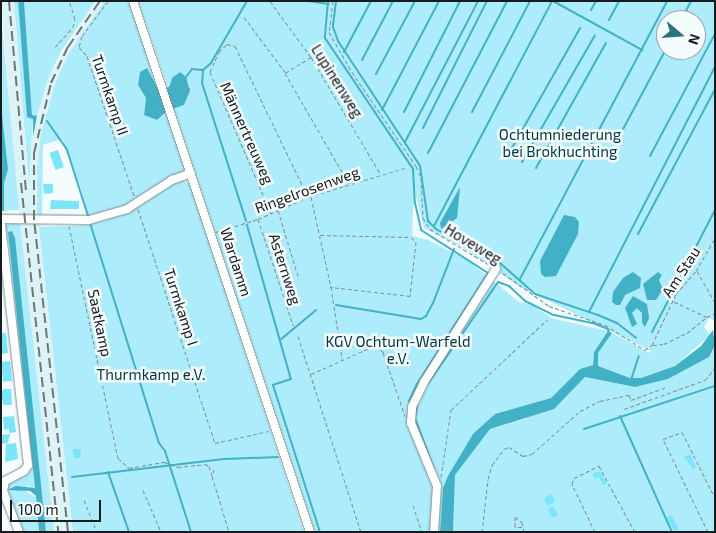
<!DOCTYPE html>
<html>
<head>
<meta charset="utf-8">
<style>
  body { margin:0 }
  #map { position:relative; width:716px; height:533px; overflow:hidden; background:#f4fcfe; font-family:"Exo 2",sans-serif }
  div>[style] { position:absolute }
  .built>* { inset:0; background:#dcf3f8 }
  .green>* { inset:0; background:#adecfa }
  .water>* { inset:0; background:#42b1c6 }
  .stream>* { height:2px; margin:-1px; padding:0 1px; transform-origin:1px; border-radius:1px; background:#42b1c6 }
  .building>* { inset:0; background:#7be5fa; transform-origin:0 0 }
  .path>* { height:1px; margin-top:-0.5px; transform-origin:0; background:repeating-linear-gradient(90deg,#868d8e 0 4px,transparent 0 6.5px) }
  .roads { filter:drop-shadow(0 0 1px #7f8b8e) drop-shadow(0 0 1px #7f8b8e) }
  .minor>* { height:8px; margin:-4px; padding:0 4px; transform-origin:4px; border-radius:4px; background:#fff }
  .rail>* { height:2px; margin-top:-1px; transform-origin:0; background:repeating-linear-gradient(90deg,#707678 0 10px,transparent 0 15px) }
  span { translate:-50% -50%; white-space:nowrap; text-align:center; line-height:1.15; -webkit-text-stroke:5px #f4fcfe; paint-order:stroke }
  .street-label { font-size:15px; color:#161b1c }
  .park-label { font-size:15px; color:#01363f }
  .frame { position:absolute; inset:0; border:2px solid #161b1c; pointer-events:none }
  .north { position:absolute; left:656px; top:10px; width:50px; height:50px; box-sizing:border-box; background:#f4fcfe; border:1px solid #9ba2a4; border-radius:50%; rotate:108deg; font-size:14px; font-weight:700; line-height:20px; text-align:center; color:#161b1c }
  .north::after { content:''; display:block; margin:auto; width:18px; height:22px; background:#2c727f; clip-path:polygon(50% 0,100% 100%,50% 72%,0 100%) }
  .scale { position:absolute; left:10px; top:500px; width:91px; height:22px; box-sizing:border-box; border:2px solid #161b1c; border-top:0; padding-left:6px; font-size:15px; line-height:18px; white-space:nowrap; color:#161b1c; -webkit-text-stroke:4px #f4fcfe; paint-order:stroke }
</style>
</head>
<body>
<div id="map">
  <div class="built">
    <div style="clip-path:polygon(1px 1px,14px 1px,28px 179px,33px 131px,49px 76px,93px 3px,105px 1px,69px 53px,56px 81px,41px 134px,37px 167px,36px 193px,42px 226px,39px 227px,73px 532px,54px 532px,14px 174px)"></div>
  </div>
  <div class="green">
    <div style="clip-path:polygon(14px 1px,18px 1px,27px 116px,33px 119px,29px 184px)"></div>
    <div style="clip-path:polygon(24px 1px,95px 1px,62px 50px,49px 76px,37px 116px,32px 115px)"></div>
    <div style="clip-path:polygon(105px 1px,130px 1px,159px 85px,157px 89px,154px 87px,147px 69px,140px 72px,138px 85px,146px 98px,144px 115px,157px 120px,166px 112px,185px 164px,182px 179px,190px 184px,304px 532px,73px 532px,39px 227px,89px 225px,82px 192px,62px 139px,43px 145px,42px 217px,37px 217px,37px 167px,41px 134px,56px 81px,69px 53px)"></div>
    <div style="clip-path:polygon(evenodd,138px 1px,715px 1px,715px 321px,709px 318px,704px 327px,710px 335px,675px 366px,641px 378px,630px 378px,598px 366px,598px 353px,612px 333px,650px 353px,659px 336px,651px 351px,520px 287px,462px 247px,424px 228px,414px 189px,412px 236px,428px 240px,469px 261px,519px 302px,533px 305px,551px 318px,608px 331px,594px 352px,593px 365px,580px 369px,551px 398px,495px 414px,464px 449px,443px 488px,440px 532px,315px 532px,174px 109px,184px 105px,190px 91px,188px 83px,172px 78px,168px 87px,138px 1px,666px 20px,696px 20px,696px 50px,666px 50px,666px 20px)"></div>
    <div style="clip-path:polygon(1px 16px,19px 210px,4px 211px,4px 184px,8px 169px,1px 105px)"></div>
    <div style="clip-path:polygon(8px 223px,20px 224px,54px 532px,46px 532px,12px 231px,8px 232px,35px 489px,27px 486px,25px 491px,36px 497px,39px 532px,23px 532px,6px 487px,8px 482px,30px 469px,9px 247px,4px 225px)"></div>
    <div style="clip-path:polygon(715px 345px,715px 532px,453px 532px,455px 474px,490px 429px,525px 419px,566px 397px,585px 377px,635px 387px,668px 379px,709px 357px)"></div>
  </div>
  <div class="water">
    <div style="clip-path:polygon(18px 1px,24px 1px,32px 115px,37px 116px,33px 137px,33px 119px,27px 117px)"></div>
    <div style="clip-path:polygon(147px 68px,158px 89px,169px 87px,172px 78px,180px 72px,186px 77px,190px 91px,184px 105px,167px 111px,157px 120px,144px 115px,146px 98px,138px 85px,140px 72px)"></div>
    <div style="clip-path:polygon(1px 105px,8px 169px,4px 184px,4px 211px,1px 211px)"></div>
    <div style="clip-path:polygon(460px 187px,457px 218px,441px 229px,440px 223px)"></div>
    <div style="clip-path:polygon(564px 215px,575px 217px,579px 222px,578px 234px,556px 276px,545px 277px,541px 274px,540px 261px)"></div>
    <div style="clip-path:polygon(12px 231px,15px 238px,46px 532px,39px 532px,36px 496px,30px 491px,7px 490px,16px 486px,35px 488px,8px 232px)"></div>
    <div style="clip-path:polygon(633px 272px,641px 278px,640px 288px,625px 295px,620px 305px,616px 305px,612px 302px,613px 292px,623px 278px)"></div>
    <div style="clip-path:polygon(658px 272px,662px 275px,659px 280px,663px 289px,656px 300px,647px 300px,643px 284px)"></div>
    <div style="clip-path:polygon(633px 296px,647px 304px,649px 318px,645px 327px,642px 323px,642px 313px,637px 308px,632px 313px,637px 324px,632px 327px,625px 308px)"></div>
    <div style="clip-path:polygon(713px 330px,715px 345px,709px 357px,668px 379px,635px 387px,585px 377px,554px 409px,490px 429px,455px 475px,453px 532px,440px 532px,443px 488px,448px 476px,473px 434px,495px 414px,551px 398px,580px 369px,593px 365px,594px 352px,608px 331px,612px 333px,598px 353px,598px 366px,630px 378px,641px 378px,675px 366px,701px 346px)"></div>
  </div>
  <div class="stream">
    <div style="left:308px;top:1px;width:21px;rotate:8deg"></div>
    <div style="left:328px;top:1px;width:37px;rotate:95deg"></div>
    <div style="left:325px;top:38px;width:158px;rotate:56.1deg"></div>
    <div style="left:413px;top:169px;width:34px;rotate:87deg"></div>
    <div style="left:415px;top:203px;width:28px;rotate:77deg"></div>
    <div style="left:421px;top:230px;width:80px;rotate:32.7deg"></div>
    <div style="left:488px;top:273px;width:132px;rotate:122.6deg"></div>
    <div style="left:417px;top:384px;width:19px;rotate:115deg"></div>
    <div style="left:336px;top:1px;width:26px;rotate:97deg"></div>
    <div style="left:333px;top:27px;width:15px;rotate:70deg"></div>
    <div style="left:338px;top:41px;width:149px;rotate:56.7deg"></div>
    <div style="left:420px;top:166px;width:56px;rotate:81.7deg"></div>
    <div style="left:428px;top:221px;width:11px;rotate:45deg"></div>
    <div style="left:436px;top:229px;width:39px;rotate:29deg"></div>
    <div style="left:470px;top:248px;width:23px;rotate:20deg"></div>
    <div style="left:492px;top:256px;width:57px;rotate:41.5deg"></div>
    <div style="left:535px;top:294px;width:66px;rotate:18.4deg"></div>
    <div style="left:598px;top:315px;width:21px;rotate:23deg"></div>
    <div style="left:617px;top:323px;width:24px;rotate:38deg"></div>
    <div style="left:553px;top:1px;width:102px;rotate:28.8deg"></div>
    <div style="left:591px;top:10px;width:10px;rotate:-61deg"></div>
    <div style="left:609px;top:20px;width:21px;rotate:-62deg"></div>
    <div style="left:681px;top:20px;width:21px;rotate:-62deg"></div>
    <div style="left:344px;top:52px;width:58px;rotate:-62.1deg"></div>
    <div style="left:362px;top:60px;width:67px;rotate:-62.3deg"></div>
    <div style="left:203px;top:70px;width:13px;rotate:94deg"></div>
    <div style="left:202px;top:83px;width:145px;rotate:72.3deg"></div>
    <div style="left:376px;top:74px;width:83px;rotate:-61.9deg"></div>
    <div style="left:186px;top:77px;width:10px;rotate:-53deg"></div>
    <div style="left:192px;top:69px;width:11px;rotate:5deg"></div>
    <div style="left:203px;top:70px;width:11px;rotate:-41deg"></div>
    <div style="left:211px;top:63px;width:72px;rotate:-59.9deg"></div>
    <div style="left:382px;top:110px;width:123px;rotate:-62.4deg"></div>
    <div style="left:404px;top:112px;width:124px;rotate:-63.2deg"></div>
    <div style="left:472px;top:112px;width:125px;rotate:-62.4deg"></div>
    <div style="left:47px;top:121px;width:35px;rotate:55deg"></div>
    <div style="left:67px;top:150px;width:69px;rotate:72.3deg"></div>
    <div style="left:423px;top:128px;width:142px;rotate:-63.3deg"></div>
    <div style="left:621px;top:133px;width:95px;rotate:-61.8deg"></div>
    <div style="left:405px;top:142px;width:159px;rotate:-62.6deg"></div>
    <div style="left:428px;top:153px;width:171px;rotate:-62.5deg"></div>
    <div style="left:508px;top:155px;width:146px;rotate:-60.4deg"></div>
    <div style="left:650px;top:156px;width:138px;rotate:-62deg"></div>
    <div style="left:522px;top:162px;width:146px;rotate:-60.1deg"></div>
    <div style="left:536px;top:168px;width:143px;rotate:-60.8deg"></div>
    <div style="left:90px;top:223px;width:231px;rotate:72.6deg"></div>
    <div style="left:159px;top:443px;width:10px;rotate:53deg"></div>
    <div style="left:165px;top:451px;width:85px;rotate:72.2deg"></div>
    <div style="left:247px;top:225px;width:160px;rotate:74.1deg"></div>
    <div style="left:291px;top:379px;width:19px;rotate:162deg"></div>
    <div style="left:273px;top:385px;width:154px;rotate:72.3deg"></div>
    <div style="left:434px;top:226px;width:254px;rotate:-62.3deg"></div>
    <div style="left:638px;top:234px;width:164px;rotate:-62deg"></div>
    <div style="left:520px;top:279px;width:314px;rotate:-62.1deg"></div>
    <div style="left:336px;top:305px;width:86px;rotate:9.4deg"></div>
    <div style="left:421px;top:319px;width:6px;rotate:-31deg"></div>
    <div style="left:426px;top:316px;width:15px;rotate:-62deg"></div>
    <div style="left:433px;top:303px;width:58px;rotate:-68.7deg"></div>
    <div style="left:589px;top:312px;width:276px;rotate:-62.8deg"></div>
    <div style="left:652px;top:332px;width:137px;rotate:-62.7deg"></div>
    <div style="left:280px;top:340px;width:47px;rotate:-39.8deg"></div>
    <div style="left:631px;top:380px;width:25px;rotate:-72deg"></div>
    <div style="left:427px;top:385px;width:125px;rotate:-55.4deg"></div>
    <div style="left:498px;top:282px;width:12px;rotate:20deg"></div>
    <div style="left:509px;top:286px;width:22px;rotate:43deg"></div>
    <div style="left:525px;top:301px;width:32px;rotate:26deg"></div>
    <div style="left:554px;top:315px;width:40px;rotate:12deg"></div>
    <div style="left:593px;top:323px;width:16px;rotate:22deg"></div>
    <div style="left:608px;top:329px;width:4px;rotate:76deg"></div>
    <div style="left:418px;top:402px;width:16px;rotate:101deg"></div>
    <div style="left:415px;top:418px;width:54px;rotate:69.6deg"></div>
    <div style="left:620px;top:416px;width:127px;rotate:65.9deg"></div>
    <div style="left:584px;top:429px;width:138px;rotate:-18.2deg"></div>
    <div style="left:108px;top:472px;width:64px;rotate:70.7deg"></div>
    <div style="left:72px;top:477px;width:153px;rotate:-6.8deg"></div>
    <div style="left:224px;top:459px;width:54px;rotate:-2.1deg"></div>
  </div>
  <div class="building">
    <div style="left:58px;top:150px;width:18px;height:9px;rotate:71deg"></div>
    <div style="clip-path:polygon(43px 184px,53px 184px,53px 193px,44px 194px)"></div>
    <div style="clip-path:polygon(51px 200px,79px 201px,79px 209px,50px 209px)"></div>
    <div style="clip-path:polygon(1px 333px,6px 333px,8px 353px,1px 354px)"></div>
    <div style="left:10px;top:361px;width:20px;height:9px;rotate:84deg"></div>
    <div style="clip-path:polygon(4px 389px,11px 389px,12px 405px,3px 405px,1px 392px)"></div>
    <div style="clip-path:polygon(14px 416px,16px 432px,9px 433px,9px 429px,4px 430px,3px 417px)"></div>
    <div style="clip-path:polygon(10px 434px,8px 443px,1px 444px,1px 435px)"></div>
    <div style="clip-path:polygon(16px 443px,18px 459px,5px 462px,6px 444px)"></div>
    <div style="clip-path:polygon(73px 449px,81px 449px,80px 458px,74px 458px)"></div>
    <div style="clip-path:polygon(690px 454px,696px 468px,693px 469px,684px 457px)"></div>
    <div style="clip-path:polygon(600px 471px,607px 484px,603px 485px,599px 477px,595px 479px,592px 474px)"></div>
    <div style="clip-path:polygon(552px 494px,555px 502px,547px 506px,544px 498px)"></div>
    <div style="clip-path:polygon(553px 506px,558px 515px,552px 518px,548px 509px)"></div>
    <div style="clip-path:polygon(671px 515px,679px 529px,674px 531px,667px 518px)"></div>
  </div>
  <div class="path">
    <div style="left:108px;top:1px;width:44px;rotate:126.6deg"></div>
    <div style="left:82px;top:36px;width:11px;rotate:105deg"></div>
    <div style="left:79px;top:47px;width:12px;rotate:48deg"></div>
    <div style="left:87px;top:56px;width:148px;rotate:71.4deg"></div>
    <div style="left:270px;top:1px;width:69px;rotate:53.8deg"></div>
    <div style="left:311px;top:57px;width:137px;rotate:59.3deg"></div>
    <div style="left:333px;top:1px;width:31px;rotate:97deg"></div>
    <div style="left:329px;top:32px;width:46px;rotate:60.1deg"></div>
    <div style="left:352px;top:72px;width:114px;rotate:55.8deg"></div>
    <div style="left:416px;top:166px;width:13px;rotate:67deg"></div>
    <div style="left:421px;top:178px;width:40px;rotate:87.1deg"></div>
    <div style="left:423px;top:218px;width:13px;rotate:58deg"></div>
    <div style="left:430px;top:229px;width:71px;rotate:31.2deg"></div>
    <div style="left:244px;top:17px;width:69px;rotate:53.3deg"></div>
    <div style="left:55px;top:47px;width:27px;rotate:-48deg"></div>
    <div style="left:73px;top:27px;width:8px;rotate:-76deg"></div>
    <div style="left:75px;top:19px;width:19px;rotate:-108deg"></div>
    <div style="left:311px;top:57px;width:31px;rotate:148deg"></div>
    <div style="left:285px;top:73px;width:128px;rotate:60deg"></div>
    <div style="left:186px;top:89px;width:4px;rotate:-14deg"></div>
    <div style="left:311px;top:197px;width:92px;rotate:77.5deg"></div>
    <div style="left:331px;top:287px;width:72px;rotate:81.2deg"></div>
    <div style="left:138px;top:209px;width:246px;rotate:71.8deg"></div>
    <div style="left:215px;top:443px;width:55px;rotate:-12.5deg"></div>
    <div style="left:278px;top:210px;width:72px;rotate:73.1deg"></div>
    <div style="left:271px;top:213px;width:154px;rotate:-113.4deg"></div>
    <div style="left:210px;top:72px;width:22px;rotate:-66deg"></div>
    <div style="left:219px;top:52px;width:11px;rotate:-45deg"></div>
    <div style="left:227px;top:44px;width:8px;rotate:14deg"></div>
    <div style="left:235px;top:46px;width:168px;rotate:64.2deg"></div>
    <div style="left:258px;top:219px;width:112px;rotate:71.7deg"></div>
    <div style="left:69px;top:226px;width:237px;rotate:78.1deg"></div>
    <div style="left:118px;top:458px;width:15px;rotate:42deg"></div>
    <div style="left:129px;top:468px;width:36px;rotate:-10deg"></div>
    <div style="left:164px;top:462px;width:15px;rotate:20deg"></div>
    <div style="left:178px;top:467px;width:27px;rotate:-6deg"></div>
    <div style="left:205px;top:464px;width:4px;rotate:27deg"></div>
    <div style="left:209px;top:466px;width:10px;rotate:73deg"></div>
    <div style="left:216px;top:232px;width:44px;rotate:-17.2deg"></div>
    <div style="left:258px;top:219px;width:55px;rotate:-23.7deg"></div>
    <div style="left:308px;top:197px;width:104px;rotate:-16.7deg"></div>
    <div style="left:320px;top:235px;width:91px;rotate:1.3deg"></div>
    <div style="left:411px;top:237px;width:7px;rotate:45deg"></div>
    <div style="left:416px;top:242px;width:54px;rotate:96.3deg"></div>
    <div style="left:410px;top:296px;width:80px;rotate:-173.5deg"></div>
    <div style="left:697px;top:271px;width:36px;rotate:60deg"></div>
    <div style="left:503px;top:273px;width:57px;rotate:35.7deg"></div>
    <div style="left:549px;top:306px;width:59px;rotate:18.7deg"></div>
    <div style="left:605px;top:325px;width:47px;rotate:32deg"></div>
    <div style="left:645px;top:350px;width:9px;rotate:-36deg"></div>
    <div style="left:652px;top:345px;width:56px;rotate:-64.8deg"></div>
    <div style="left:676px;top:294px;width:30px;rotate:-49deg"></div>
    <div style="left:696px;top:271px;width:38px;rotate:-60deg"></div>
    <div style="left:707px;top:317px;width:9px;rotate:-27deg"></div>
    <div style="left:298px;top:336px;width:206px;rotate:72.2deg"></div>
    <div style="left:653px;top:345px;width:11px;rotate:-5deg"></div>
    <div style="left:664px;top:344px;width:25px;rotate:-26deg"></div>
    <div style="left:687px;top:333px;width:26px;rotate:-39deg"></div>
    <div style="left:707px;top:317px;width:38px;rotate:-155deg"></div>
    <div style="left:311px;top:374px;width:71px;rotate:-24deg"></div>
    <div style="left:376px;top:345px;width:10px;rotate:45deg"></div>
    <div style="left:383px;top:352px;width:68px;rotate:71deg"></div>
    <div style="left:624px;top:409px;width:86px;rotate:-19.7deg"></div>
    <div style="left:705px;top:380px;width:16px;rotate:-50deg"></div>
    <div style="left:214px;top:469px;width:7px;rotate:106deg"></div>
    <div style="left:212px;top:476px;width:59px;rotate:73.1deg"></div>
    <div style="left:441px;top:477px;width:68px;rotate:-81.5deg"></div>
    <div style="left:451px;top:410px;width:132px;rotate:-43.2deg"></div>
    <div style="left:143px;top:490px;width:46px;rotate:66.8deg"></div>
    <div style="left:84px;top:500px;width:35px;rotate:68deg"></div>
    <div style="left:413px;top:505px;width:28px;rotate:72deg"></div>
    <div style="left:522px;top:527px;width:7px;rotate:180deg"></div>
    <div style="left:515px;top:527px;width:10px;rotate:-90deg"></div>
    <div style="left:515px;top:517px;width:9px;rotate:36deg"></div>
    <div style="left:522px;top:522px;width:10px;rotate:79deg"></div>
    <div style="left:482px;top:532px;width:53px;rotate:-83.5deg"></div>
    <div style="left:488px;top:479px;width:15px;rotate:-74deg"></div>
    <div style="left:492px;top:465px;width:20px;rotate:-53deg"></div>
    <div style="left:504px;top:449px;width:5px;rotate:-22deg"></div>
    <div style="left:509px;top:447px;width:17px;rotate:33deg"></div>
    <div style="left:523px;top:456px;width:9px;rotate:-13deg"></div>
    <div style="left:532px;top:454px;width:64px;rotate:-41.9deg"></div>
    <div style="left:580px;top:411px;width:22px;rotate:-27deg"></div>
    <div style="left:600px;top:401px;width:30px;rotate:-12deg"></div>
    <div style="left:629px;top:395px;width:5px;rotate:68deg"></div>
    <div style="left:631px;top:400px;width:38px;rotate:-20deg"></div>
    <div style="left:595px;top:532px;width:53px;rotate:-115.6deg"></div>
    <div style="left:572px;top:484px;width:6px;rotate:-72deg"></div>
    <div style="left:574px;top:478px;width:28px;rotate:-26deg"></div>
    <div style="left:599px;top:466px;width:75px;rotate:61.4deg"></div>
    <div style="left:708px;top:532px;width:103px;rotate:-115.8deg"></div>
    <div style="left:663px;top:439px;width:20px;rotate:-20deg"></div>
    <div style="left:682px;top:432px;width:74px;rotate:63.4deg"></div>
  </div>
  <div class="roads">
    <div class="minor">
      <div style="left:133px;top:1px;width:560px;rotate:71.57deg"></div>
      <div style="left:1px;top:219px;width:88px;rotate:0.7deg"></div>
      <div style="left:89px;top:220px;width:40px;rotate:-16deg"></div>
      <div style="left:127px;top:209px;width:54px;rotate:-32.8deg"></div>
      <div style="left:172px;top:180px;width:20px;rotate:-20deg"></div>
      <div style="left:1px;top:224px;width:243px;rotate:83.6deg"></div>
      <div style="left:28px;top:465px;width:7px;rotate:124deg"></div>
      <div style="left:24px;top:471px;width:21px;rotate:152deg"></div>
      <div style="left:5px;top:481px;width:10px;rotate:101deg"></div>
      <div style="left:3px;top:491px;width:44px;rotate:68.7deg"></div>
      <div style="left:434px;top:532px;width:46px;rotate:-86.3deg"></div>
      <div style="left:437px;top:486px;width:68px;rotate:-112.4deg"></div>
      <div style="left:411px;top:423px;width:16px;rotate:-86deg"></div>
      <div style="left:412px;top:407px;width:28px;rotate:-64deg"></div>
      <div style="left:424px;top:382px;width:134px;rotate:-57.5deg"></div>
    </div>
  </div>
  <div class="rail">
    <div style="left:9px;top:1px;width:191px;rotate:84.9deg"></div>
    <div style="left:21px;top:183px;width:351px;rotate:83.9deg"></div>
    <div style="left:68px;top:532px;width:314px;rotate:-96.2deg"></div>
    <div style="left:34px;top:220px;width:67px;rotate:-90deg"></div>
    <div style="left:34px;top:153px;width:72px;rotate:-76.3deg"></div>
    <div style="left:51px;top:83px;width:40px;rotate:-65deg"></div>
    <div style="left:68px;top:47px;width:56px;rotate:-55.2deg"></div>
  </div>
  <div class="street-label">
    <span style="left:337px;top:81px;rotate:58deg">Lupinenweg</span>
    <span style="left:110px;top:95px;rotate:71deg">Turmkamp II</span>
    <span style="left:247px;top:133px;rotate:66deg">Männertreuweg</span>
    <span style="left:307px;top:190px;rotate:-20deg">Ringelrosenweg</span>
    <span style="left:473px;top:244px;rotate:31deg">Hoveweg</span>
    <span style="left:236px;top:262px;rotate:72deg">Wardamm</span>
    <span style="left:285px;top:269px;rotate:72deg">Asternweg</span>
    <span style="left:681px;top:272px;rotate:-57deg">Am Stau</span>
    <span style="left:181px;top:307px;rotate:72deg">Turmkamp I</span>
    <span style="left:100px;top:323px;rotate:78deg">Saatkamp</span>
  </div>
  <div class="park-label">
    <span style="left:560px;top:143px">Ochtumniederung<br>bei Brokhuchting</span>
    <span style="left:398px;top:350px">KGV Ochtum-Warfeld<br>e.V.</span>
    <span style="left:151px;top:375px">Thurmkamp e.V.</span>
  </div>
  <div class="frame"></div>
  <div class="north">N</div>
  <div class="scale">100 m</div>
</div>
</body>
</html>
